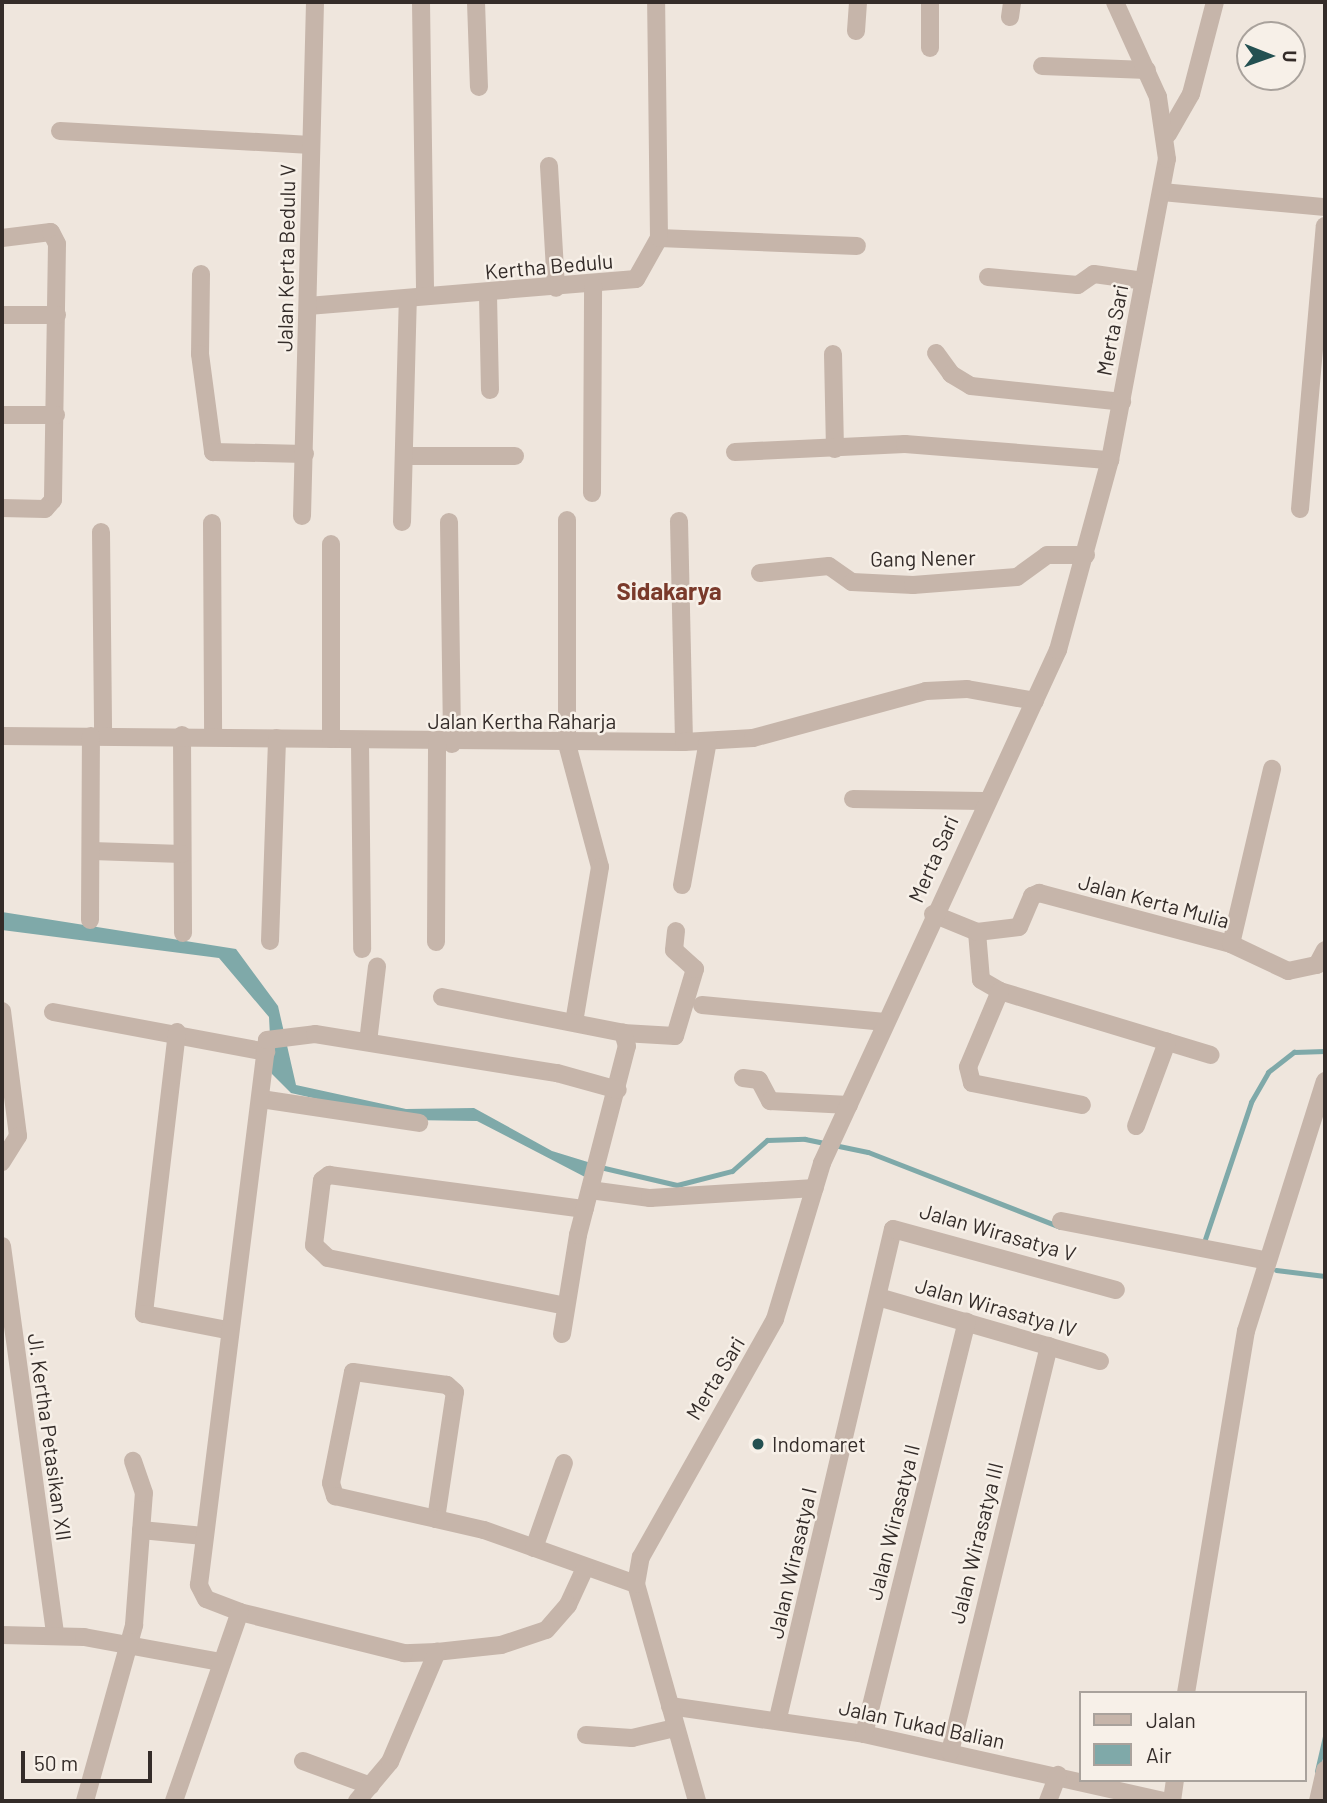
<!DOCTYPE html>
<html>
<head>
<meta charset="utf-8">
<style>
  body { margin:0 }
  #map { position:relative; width:1327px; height:1803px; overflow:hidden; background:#efe6dd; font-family:Barlow,sans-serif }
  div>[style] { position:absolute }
  .water>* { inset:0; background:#7fa9a9 }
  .stream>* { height:5px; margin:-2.5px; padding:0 2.5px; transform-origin:2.5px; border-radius:2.5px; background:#7fa9a9 }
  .minor>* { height:18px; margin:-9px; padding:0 9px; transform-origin:9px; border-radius:9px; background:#c6b5aa }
  .dots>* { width:19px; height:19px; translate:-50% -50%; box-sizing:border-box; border:4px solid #f7f0e8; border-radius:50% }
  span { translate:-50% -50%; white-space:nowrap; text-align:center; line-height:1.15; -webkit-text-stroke:5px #f7f0e8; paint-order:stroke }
  .street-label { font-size:21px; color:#342c29 }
  .poi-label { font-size:21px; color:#342c29 }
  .left { translate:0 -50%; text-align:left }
  .quarter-label { font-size:24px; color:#7a3a2b; font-weight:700 }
  .frame { position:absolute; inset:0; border:4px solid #342c29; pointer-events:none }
  .legend { position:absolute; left:1079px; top:1691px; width:228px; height:91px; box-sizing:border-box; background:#f7f0e8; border:2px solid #a9a29c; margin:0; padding:9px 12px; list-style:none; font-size:21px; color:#342c29 }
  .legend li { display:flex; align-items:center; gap:14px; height:35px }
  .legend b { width:35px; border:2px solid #a9a29c }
  .north { position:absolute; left:1236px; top:21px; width:70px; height:70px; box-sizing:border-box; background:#f7f0e8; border:2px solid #a9a29c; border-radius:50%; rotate:91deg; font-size:19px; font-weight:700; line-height:28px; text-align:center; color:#342c29 }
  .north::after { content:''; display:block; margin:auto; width:24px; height:32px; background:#235051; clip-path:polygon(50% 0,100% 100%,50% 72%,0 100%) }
  .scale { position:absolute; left:21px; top:1751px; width:131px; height:32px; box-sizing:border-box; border:4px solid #342c29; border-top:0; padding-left:9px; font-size:21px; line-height:24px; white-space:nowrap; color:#342c29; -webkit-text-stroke:5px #f7f0e8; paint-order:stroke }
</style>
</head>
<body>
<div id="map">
  <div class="water">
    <div style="clip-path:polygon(2px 912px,236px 949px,278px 1006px,296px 1085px,406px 1109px,474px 1108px,552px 1151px,591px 1163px,585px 1177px,477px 1121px,409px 1120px,291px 1093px,272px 1074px,269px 1017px,219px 958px,2px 930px)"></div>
  </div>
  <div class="stream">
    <div style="left:600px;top:1167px;width:79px;rotate:13.2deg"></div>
    <div style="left:677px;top:1185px;width:57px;rotate:-14.3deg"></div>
    <div style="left:732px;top:1171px;width:47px;rotate:-41.5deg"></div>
    <div style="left:767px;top:1140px;width:38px;rotate:-2deg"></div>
    <div style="left:805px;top:1139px;width:64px;rotate:11.7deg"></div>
    <div style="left:868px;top:1152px;width:206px;rotate:21.3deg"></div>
    <div style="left:1203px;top:1245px;width:151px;rotate:-71.4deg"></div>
    <div style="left:1251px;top:1102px;width:34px;rotate:-60deg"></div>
    <div style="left:1268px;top:1072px;width:33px;rotate:-38deg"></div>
    <div style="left:1294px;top:1052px;width:31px;rotate:-2deg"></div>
    <div style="left:1276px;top:1270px;width:49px;rotate:7deg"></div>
    <div style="left:1317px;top:1771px;width:36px;rotate:-77deg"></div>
  </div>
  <div class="minor">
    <div style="left:421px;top:2px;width:287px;rotate:89.2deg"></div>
    <div style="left:476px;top:2px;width:85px;rotate:88deg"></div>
    <div style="left:930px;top:2px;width:46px;rotate:90deg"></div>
    <div style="left:1010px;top:17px;width:15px;rotate:-82deg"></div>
    <div style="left:856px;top:31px;width:29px;rotate:-86deg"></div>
    <div style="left:1042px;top:66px;width:105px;rotate:2.2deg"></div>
    <div style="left:60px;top:131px;width:251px;rotate:3.2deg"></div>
    <div style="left:1168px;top:134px;width:46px;rotate:-60.1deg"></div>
    <div style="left:1191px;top:94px;width:95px;rotate:-75.4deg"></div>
    <div style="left:549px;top:166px;width:122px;rotate:86.7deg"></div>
    <div style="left:1162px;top:192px;width:164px;rotate:5.3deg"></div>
    <div style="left:2px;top:238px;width:49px;rotate:-7deg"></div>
    <div style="left:51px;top:232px;width:13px;rotate:63deg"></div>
    <div style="left:57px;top:244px;width:256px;rotate:90.9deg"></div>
    <div style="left:53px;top:500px;width:12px;rotate:132deg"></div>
    <div style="left:45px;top:509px;width:43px;rotate:-178.7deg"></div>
    <div style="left:659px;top:238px;width:198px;rotate:2.3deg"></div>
    <div style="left:201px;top:274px;width:80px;rotate:90.7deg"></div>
    <div style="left:200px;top:354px;width:99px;rotate:82.4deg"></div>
    <div style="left:213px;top:452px;width:92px;rotate:1.2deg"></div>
    <div style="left:988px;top:277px;width:90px;rotate:5.1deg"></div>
    <div style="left:1078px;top:285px;width:19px;rotate:-35deg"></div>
    <div style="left:1094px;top:274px;width:50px;rotate:8deg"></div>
    <div style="left:488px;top:295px;width:95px;rotate:88.8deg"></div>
    <div style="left:308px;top:306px;width:329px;rotate:-4.7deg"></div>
    <div style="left:636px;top:279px;width:47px;rotate:-60.7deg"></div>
    <div style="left:659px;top:238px;width:236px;rotate:-90.7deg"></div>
    <div style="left:2px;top:315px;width:55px"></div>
    <div style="left:936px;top:353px;width:26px;rotate:54deg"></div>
    <div style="left:951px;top:374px;width:23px;rotate:31deg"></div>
    <div style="left:971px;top:386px;width:152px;rotate:6deg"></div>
    <div style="left:833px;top:354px;width:95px;rotate:88.8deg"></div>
    <div style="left:2px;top:415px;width:54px"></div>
    <div style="left:735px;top:452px;width:170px;rotate:-2.7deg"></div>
    <div style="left:905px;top:444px;width:206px;rotate:4.5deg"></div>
    <div style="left:407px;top:456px;width:108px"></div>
    <div style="left:592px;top:493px;width:207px;rotate:-89.7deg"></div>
    <div style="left:1300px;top:509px;width:284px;rotate:-85deg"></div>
    <div style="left:302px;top:516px;width:514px;rotate:-88.55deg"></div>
    <div style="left:567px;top:520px;width:224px;rotate:90deg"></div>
    <div style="left:567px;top:744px;width:127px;rotate:75deg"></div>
    <div style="left:600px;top:867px;width:157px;rotate:99.5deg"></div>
    <div style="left:679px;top:521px;width:221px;rotate:88.7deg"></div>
    <div style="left:402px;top:522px;width:222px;rotate:-88.5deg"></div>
    <div style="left:449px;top:522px;width:222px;rotate:89.2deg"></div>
    <div style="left:212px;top:523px;width:212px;rotate:89.7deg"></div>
    <div style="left:101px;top:532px;width:204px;rotate:89.4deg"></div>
    <div style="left:760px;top:573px;width:69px;rotate:-5.8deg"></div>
    <div style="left:829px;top:566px;width:28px;rotate:35deg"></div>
    <div style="left:852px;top:582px;width:61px;rotate:2.8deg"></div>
    <div style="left:913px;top:585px;width:104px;rotate:-4.4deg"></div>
    <div style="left:1017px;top:577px;width:37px;rotate:-36deg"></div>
    <div style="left:1047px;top:555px;width:39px"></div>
    <div style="left:182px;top:735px;width:198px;rotate:89.7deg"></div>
    <div style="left:2px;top:736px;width:682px;rotate:0.5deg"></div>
    <div style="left:684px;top:742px;width:69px;rotate:-3.3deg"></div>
    <div style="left:753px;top:738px;width:179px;rotate:-15.2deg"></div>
    <div style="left:926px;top:691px;width:41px;rotate:-2.8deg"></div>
    <div style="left:967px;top:689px;width:69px;rotate:10deg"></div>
    <div style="left:331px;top:739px;width:195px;rotate:-90deg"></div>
    <div style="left:360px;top:742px;width:207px;rotate:89.4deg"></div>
    <div style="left:853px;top:799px;width:130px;rotate:0.9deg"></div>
    <div style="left:92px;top:851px;width:90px;rotate:1.9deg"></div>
    <div style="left:682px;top:885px;width:146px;rotate:-79.8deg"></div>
    <div style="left:933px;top:914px;width:48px;rotate:22.2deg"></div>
    <div style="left:977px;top:932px;width:48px;rotate:85.2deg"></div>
    <div style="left:981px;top:980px;width:22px;rotate:30deg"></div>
    <div style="left:1000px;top:991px;width:220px;rotate:16.9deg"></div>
    <div style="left:90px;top:920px;width:184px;rotate:-89.7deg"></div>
    <div style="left:977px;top:932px;width:42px;rotate:-6.8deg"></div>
    <div style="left:1019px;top:927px;width:34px;rotate:-67deg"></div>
    <div style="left:1032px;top:896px;width:8px;rotate:-23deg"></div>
    <div style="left:1039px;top:893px;width:199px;rotate:14.9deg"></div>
    <div style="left:1231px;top:944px;width:63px;rotate:25.3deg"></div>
    <div style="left:1288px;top:971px;width:30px;rotate:-12deg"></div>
    <div style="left:1317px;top:965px;width:17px;rotate:-62deg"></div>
    <div style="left:270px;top:941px;width:203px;rotate:-88deg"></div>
    <div style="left:436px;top:942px;width:198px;rotate:-89.7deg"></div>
    <div style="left:1231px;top:944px;width:180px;rotate:-76.8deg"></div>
    <div style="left:1000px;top:991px;width:82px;rotate:112.8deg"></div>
    <div style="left:968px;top:1067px;width:16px;rotate:76deg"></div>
    <div style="left:972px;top:1083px;width:112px;rotate:11.3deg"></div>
    <div style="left:442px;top:997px;width:185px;rotate:11.2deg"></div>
    <div style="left:623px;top:1033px;width:52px;rotate:3.3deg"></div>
    <div style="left:675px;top:1036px;width:70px;rotate:-73.4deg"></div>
    <div style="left:695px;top:969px;width:28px;rotate:-138deg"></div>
    <div style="left:674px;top:950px;width:19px;rotate:-84deg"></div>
    <div style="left:702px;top:1005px;width:184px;rotate:5.3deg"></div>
    <div style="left:2px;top:1011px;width:126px;rotate:82.7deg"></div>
    <div style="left:18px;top:1136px;width:31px;rotate:122deg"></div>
    <div style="left:53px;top:1012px;width:217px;rotate:10.6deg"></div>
    <div style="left:177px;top:1032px;width:284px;rotate:96.7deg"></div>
    <div style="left:144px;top:1314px;width:85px;rotate:10.9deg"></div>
    <div style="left:368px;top:1042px;width:76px;rotate:-83.2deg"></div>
    <div style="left:743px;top:1078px;width:16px;rotate:7deg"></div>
    <div style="left:759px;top:1080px;width:24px;rotate:62deg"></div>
    <div style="left:770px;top:1101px;width:79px;rotate:2.9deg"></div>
    <div style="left:261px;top:1099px;width:160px;rotate:8.6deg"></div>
    <div style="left:1136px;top:1126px;width:90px;rotate:-69.7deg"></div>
    <div style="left:590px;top:1190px;width:61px;rotate:7.6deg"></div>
    <div style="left:650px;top:1198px;width:165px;rotate:-3.5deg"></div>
    <div style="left:1061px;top:1221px;width:207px;rotate:10.9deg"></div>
    <div style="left:2px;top:1246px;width:392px;rotate:82.2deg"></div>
    <div style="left:878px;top:1297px;width:231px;rotate:16.1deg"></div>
    <div style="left:566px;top:1306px;width:243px;rotate:-168.6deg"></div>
    <div style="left:328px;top:1258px;width:19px;rotate:-137deg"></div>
    <div style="left:314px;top:1245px;width:65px;rotate:-83deg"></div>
    <div style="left:322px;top:1180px;width:9px;rotate:-36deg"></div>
    <div style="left:329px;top:1175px;width:258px;rotate:7.6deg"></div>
    <div style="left:562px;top:1334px;width:100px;rotate:-80.8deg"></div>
    <div style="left:578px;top:1235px;width:195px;rotate:-75.5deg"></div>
    <div style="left:627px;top:1046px;width:14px;rotate:-107deg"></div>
    <div style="left:436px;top:1519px;width:128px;rotate:-81.5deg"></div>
    <div style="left:455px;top:1392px;width:11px;rotate:-139deg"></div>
    <div style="left:447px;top:1385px;width:95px;rotate:-172.1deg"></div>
    <div style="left:353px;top:1372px;width:113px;rotate:101.2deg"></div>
    <div style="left:331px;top:1483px;width:14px;rotate:73deg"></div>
    <div style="left:335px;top:1496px;width:104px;rotate:12.8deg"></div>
    <div style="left:436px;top:1519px;width:49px;rotate:12.9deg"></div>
    <div style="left:484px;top:1530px;width:161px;rotate:19.6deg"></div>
    <div style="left:141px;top:1530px;width:63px;rotate:5.4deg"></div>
    <div style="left:534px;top:1548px;width:90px;rotate:-70.6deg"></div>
    <div style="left:585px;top:1568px;width:41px;rotate:114.7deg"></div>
    <div style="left:568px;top:1605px;width:33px;rotate:131deg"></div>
    <div style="left:546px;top:1630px;width:47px;rotate:161.6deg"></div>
    <div style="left:501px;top:1645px;width:64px;rotate:173.8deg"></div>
    <div style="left:437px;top:1652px;width:33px;rotate:178deg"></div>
    <div style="left:404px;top:1653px;width:169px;rotate:-166deg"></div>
    <div style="left:240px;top:1612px;width:36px;rotate:-159deg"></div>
    <div style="left:206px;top:1599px;width:16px;rotate:-117deg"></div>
    <div style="left:199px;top:1585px;width:549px;rotate:-82.89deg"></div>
    <div style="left:267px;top:1040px;width:48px;rotate:-7.1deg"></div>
    <div style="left:315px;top:1034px;width:245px;rotate:9.2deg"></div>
    <div style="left:557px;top:1073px;width:63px;rotate:15.6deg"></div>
    <div style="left:2px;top:1635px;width:82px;rotate:1.4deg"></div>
    <div style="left:84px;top:1637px;width:138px;rotate:10.4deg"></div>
    <div style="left:1186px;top:1693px;width:367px;rotate:-80.6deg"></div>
    <div style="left:1246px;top:1331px;width:262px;rotate:-72.5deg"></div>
    <div style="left:670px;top:1706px;width:196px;rotate:8.2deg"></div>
    <div style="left:864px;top:1734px;width:306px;rotate:12.6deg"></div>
    <div style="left:778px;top:1718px;width:502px;rotate:-76.77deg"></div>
    <div style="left:893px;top:1229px;width:231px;rotate:15.3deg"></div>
    <div style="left:864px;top:1734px;width:425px;rotate:-76deg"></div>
    <div style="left:586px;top:1735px;width:46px;rotate:3.7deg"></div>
    <div style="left:632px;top:1738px;width:44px;rotate:-13.1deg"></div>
    <div style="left:950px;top:1752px;width:418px;rotate:-76.3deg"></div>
    <div style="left:303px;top:1761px;width:72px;rotate:20.2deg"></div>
    <div style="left:85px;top:1801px;width:183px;rotate:-74.4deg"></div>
    <div style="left:134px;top:1625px;width:132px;rotate:-85.7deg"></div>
    <div style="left:144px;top:1493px;width:34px;rotate:-109deg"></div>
    <div style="left:174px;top:1801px;width:200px;rotate:-70.8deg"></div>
    <div style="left:357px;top:1801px;width:51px;rotate:-49.8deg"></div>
    <div style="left:390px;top:1762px;width:120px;rotate:-66.9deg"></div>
    <div style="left:697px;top:1801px;width:225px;rotate:-105.7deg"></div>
    <div style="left:636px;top:1584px;width:27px;rotate:-80deg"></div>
    <div style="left:641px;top:1557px;width:273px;rotate:-60.6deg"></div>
    <div style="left:775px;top:1319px;width:163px;rotate:-73.2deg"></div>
    <div style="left:822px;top:1163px;width:565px;rotate:-65.3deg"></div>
    <div style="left:1058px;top:650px;width:197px;rotate:-74.7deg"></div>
    <div style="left:1110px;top:460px;width:306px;rotate:-79.3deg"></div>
    <div style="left:1167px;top:159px;width:63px;rotate:-98.3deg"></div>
    <div style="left:1158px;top:97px;width:104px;rotate:-114.4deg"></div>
    <div style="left:1048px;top:1801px;width:28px;rotate:-69deg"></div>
    <div style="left:1172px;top:1801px;width:21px;rotate:-82deg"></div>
    <div style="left:1318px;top:1801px;width:32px;rotate:-77deg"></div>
  </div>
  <div class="dots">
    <div style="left:758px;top:1444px;background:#235051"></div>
  </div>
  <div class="street-label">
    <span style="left:286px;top:258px;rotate:-89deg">Jalan Kerta Bedulu V</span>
    <span style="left:549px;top:266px;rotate:-5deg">Kertha Bedulu</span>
    <span style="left:1112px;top:330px;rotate:-79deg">Merta Sari</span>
    <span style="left:923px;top:558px;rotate:-1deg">Gang Nener</span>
    <span style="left:522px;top:721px">Jalan Kertha Raharja</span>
    <span style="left:933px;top:859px;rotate:-66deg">Merta Sari</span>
    <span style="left:1154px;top:901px;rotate:15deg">Jalan Kerta Mulia</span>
    <span style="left:998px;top:1232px;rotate:16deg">Jalan Wirasatya V</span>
    <span style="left:996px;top:1307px;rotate:16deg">Jalan Wirasatya IV</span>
    <span style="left:715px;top:1378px;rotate:-59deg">Merta Sari</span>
    <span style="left:50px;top:1437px;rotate:82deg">Jl. Kertha Petasikan XII</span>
    <span style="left:893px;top:1522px;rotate:-76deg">Jalan Wirasatya II</span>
    <span style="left:976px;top:1543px;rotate:-76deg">Jalan Wirasatya III</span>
    <span style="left:792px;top:1563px;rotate:-77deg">Jalan Wirasatya I</span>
    <span style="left:922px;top:1724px;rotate:12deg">Jalan Tukad Balian</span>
  </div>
  <div class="poi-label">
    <span class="left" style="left:772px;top:1444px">Indomaret</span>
  </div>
  <div class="quarter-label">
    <span style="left:669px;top:591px">Sidakarya</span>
  </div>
  <div class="frame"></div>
  <ul class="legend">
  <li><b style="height:9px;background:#c6b5aa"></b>Jalan</li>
  <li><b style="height:19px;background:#7fa9a9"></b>Air</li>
  </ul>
  <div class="north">U</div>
  <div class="scale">50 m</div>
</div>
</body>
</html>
